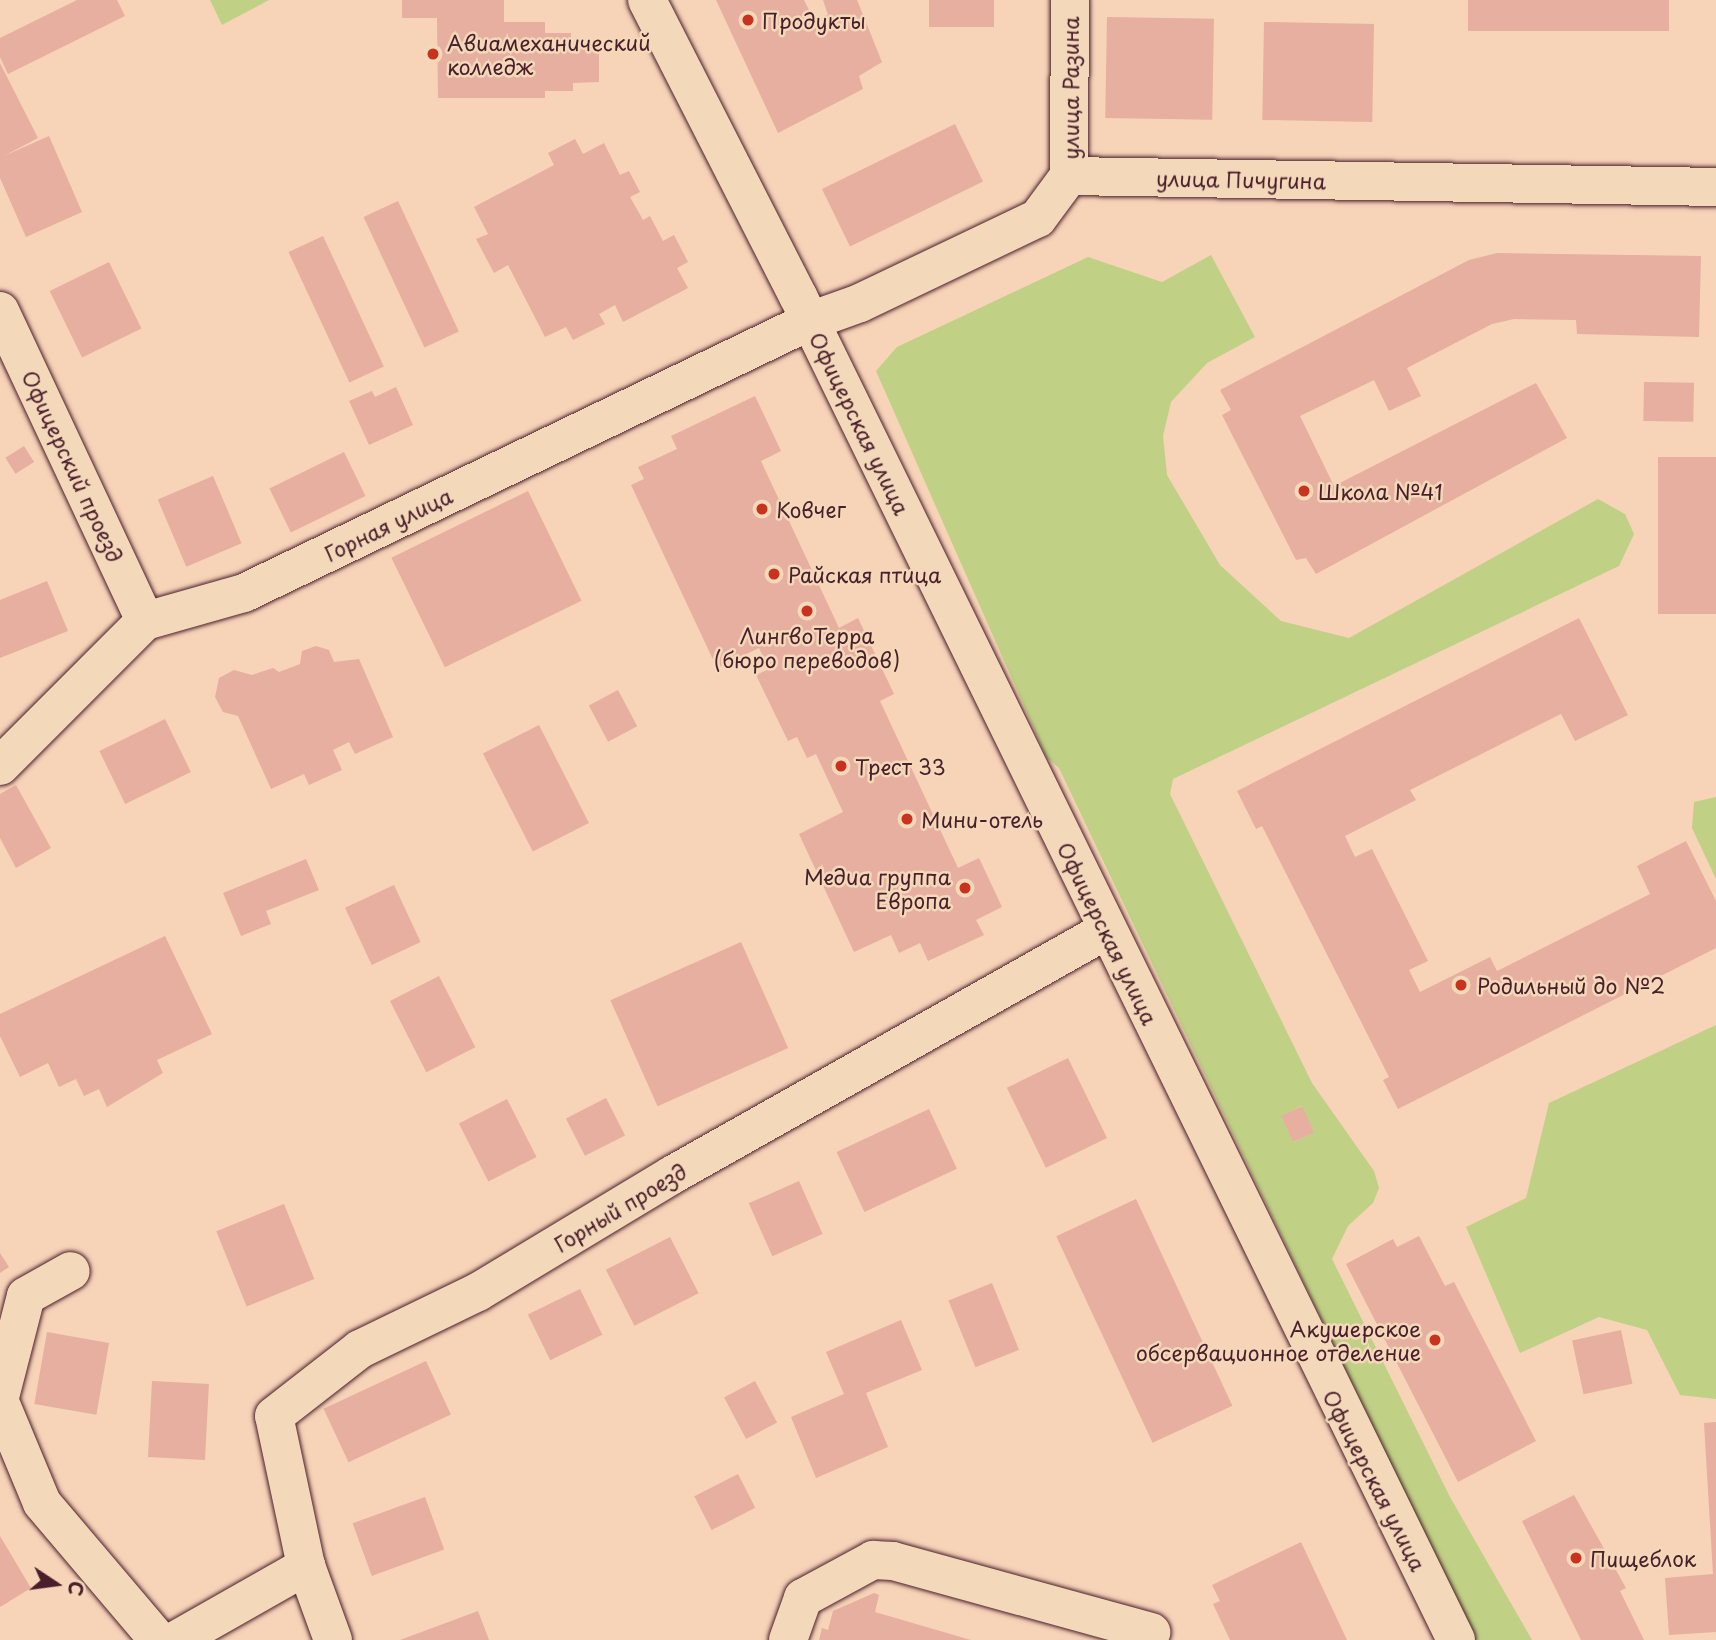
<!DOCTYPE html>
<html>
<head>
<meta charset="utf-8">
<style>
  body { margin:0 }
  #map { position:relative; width:1716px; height:1640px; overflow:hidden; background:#f7d3b8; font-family:"Playpen Sans",sans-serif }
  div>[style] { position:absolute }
  .green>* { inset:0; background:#c0d186 }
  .building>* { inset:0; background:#e6afa0; transform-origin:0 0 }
  .roads { filter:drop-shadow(0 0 2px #4a1f2b) drop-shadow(0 0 2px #4a1f2b) }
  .minor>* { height:38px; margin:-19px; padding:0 19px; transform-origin:19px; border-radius:19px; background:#f3d8ba }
  .dots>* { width:19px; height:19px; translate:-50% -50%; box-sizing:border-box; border:4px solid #f3d8ba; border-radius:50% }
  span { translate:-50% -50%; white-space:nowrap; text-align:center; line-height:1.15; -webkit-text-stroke:5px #f3d8ba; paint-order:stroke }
  .poi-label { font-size:21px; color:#4a1f2b }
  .left { translate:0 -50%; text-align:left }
  .right { translate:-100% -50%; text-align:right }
  .street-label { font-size:21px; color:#4a1f2b }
  .north { position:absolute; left:21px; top:1549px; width:70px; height:70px; -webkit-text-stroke:5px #f3d8ba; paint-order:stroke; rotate:103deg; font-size:19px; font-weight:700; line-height:28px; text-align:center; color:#4a1f2b }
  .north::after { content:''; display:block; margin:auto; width:24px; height:32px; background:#4a1f2b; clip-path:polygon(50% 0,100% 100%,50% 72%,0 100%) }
</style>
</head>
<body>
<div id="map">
  <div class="green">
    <div style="clip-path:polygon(210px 0,269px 0,222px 25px)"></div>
    <div style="clip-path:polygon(evenodd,1211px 255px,1255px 337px,1207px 363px,1171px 402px,1163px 436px,1167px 475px,1220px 565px,1281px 621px,1349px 638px,1598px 499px,1625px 514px,1634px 534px,1619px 566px,1173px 779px,1170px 794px,1312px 1083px,1374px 1171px,1379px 1188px,1373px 1203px,1348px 1226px,1332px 1259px,1450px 1497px,1532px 1640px,1474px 1640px,1059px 768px,1047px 758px,876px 371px,897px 347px,1088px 257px,1162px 282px,1211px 255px,1301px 1106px,1314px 1132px,1294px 1142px,1282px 1116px,1301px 1106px)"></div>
    <div style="clip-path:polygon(1716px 797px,1716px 879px,1692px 828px,1694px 802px)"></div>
    <div style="clip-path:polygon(1716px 1025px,1716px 1399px,1680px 1395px,1647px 1330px,1599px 1317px,1520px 1353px,1466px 1227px,1526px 1198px,1549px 1103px)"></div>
  </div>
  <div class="building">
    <div style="clip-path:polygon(77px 0,117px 0,125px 16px,8px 74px,0 57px,0 38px)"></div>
    <div style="clip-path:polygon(402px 0,504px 0,504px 22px,545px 22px,545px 33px,571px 33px,571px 42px,599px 42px,599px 82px,573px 83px,573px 91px,545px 91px,545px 98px,438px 98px,437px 18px,402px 18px)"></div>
    <div style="clip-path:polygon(716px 0,804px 0,814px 20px,828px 15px,823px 0,857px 0,882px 62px,859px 76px,863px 89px,778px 133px)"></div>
    <div style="left:929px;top:0;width:65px;height:27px"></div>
    <div style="left:1468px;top:0;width:201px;height:31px"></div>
    <div style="left:1107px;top:17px;width:107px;height:101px;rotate:1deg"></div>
    <div style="left:1264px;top:22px;width:110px;height:98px;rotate:1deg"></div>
    <div style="clip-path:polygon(0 63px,38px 138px,4px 156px,49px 136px,82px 212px,26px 237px,0 178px)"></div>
    <div style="left:955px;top:124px;width:64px;height:148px;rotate:64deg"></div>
    <div style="clip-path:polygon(575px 139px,583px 154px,604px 143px,620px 175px,629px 171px,640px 192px,630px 197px,643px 220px,650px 216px,663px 241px,674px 235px,688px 262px,677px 268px,688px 288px,623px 322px,615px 305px,599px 314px,605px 324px,573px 340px,566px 327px,545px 337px,508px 265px,494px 273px,476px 239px,488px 234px,474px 207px,554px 165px,548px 153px)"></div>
    <div style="left:398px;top:201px;width:144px;height:38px;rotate:65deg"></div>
    <div style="left:323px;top:236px;width:144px;height:38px;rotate:65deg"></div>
    <div style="clip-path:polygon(1497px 253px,1701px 256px,1699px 337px,1577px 334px,1576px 320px,1514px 319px,1492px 324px,1407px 368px,1421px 396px,1389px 411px,1374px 380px,1300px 416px,1334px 486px,1536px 383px,1567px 438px,1316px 574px,1306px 558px,1296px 560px,1222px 415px,1231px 410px,1220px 390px,1469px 260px)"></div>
    <div style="left:109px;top:262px;width:74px;height:66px;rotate:64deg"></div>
    <div style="left:1644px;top:382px;width:50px;height:39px;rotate:1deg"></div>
    <div style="clip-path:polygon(396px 387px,413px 425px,369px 445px,349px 401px,372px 391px,375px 397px)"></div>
    <div style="clip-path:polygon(755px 396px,781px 451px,761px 461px,839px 628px,858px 618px,894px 694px,880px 701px,958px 868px,979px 858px,1002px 907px,976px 920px,984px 935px,928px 961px,920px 943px,899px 953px,891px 935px,854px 952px,799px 834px,843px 812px,816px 754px,807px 758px,797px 737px,788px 741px,756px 675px,769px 669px,759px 648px,717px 668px,631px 485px,644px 479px,638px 467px,677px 449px,671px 436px)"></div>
    <div style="left:24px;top:446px;width:19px;height:22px;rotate:58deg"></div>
    <div style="left:344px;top:452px;width:49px;height:83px;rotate:64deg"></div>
    <div style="left:1658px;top:457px;width:58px;height:157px"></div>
    <div style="left:213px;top:476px;width:73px;height:60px;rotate:67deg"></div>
    <div style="left:528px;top:491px;width:122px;height:152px;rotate:64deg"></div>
    <div style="clip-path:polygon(47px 581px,68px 631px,0 658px,0 600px)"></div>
    <div style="clip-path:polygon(1579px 618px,1628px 715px,1575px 741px,1561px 714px,1410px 790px,1416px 800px,1345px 836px,1355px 857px,1372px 849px,1428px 961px,1409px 970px,1420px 992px,1490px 957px,1497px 971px,1650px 894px,1637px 866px,1686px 841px,1716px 901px,1716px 948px,1398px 1109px,1383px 1080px,1389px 1077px,1262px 826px,1256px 829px,1237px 791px)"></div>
    <div style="clip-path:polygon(316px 646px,329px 650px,334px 662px,359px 659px,393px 737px,355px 754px,349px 742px,333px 750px,342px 770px,309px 785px,304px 774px,271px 789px,238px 716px,223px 712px,215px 697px,219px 678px,234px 670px,252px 675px,273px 668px,279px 672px,300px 664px,302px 651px)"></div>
    <div style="left:618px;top:690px;width:41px;height:33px;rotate:62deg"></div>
    <div style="left:165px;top:719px;width:59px;height:73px;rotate:64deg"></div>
    <div style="left:539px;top:725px;width:110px;height:63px;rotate:63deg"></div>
    <div style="clip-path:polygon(16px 785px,51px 848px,16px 868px,0 838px,0 794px)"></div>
    <div style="clip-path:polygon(306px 859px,319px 890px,266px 911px,271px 924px,241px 936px,223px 893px)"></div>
    <div style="left:394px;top:885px;width:63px;height:54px;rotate:65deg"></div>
    <div style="clip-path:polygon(165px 936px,212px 1034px,157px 1060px,163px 1073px,107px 1107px,99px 1089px,84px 1096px,76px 1079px,59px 1087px,48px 1063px,20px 1077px,0 1036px,0 1014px)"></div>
    <div style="left:741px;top:942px;width:116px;height:143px;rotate:66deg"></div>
    <div style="left:439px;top:976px;width:80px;height:55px;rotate:63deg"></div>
    <div style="left:1068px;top:1058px;width:89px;height:68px;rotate:64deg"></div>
    <div style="left:606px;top:1098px;width:42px;height:45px;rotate:63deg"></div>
    <div style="left:507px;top:1099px;width:65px;height:54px;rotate:63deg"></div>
    <div style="left:1302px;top:1106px;width:29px;height:23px;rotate:65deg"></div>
    <div style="left:929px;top:1109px;width:66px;height:102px;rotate:65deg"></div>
    <div style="left:799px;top:1181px;width:58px;height:55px;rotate:66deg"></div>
    <div style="left:1136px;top:1199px;width:228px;height:88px;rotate:65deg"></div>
    <div style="left:284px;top:1204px;width:81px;height:73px;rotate:68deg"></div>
    <div style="clip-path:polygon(1419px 1236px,1445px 1286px,1454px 1282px,1536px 1441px,1458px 1482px,1346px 1264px,1393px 1239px,1397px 1247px)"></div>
    <div style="left:670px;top:1237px;width:63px;height:72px;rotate:63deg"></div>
    <div style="clip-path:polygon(0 1253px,9px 1267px,0 1273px)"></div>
    <div style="left:992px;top:1283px;width:72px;height:47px;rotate:68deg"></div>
    <div style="left:580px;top:1289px;width:51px;height:58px;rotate:64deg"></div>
    <div style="clip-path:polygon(901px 1320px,922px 1370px,866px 1393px,888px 1447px,816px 1478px,791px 1417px,844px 1394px,826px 1352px)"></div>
    <div style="left:1621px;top:1330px;width:55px;height:50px;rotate:78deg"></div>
    <div style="left:47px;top:1332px;width:63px;height:73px;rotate:10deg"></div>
    <div style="left:426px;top:1361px;width:59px;height:113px;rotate:65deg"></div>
    <div style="left:152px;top:1381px;width:57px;height:76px;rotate:3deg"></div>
    <div style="left:755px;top:1381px;width:47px;height:35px;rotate:62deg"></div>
    <div style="clip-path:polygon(1716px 1422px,1716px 1632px,1669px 1635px,1665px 1578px,1713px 1574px,1704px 1423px)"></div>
    <div style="left:738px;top:1474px;width:38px;height:49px;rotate:63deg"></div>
    <div style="clip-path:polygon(1574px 1495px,1626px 1588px,1620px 1591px,1644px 1640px,1581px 1640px,1522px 1521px)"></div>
    <div style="left:425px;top:1497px;width:56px;height:77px;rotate:70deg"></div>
    <div style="clip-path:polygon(0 1536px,31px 1588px,0 1607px)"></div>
    <div style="clip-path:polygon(1301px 1542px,1347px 1640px,1230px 1640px,1213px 1604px,1220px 1601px,1212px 1585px)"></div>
    <div style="clip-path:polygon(874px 1593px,879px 1595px,875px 1612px,971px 1640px,819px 1640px,822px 1628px,828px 1630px,833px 1611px)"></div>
    <div style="clip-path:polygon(478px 1611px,489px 1640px,400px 1640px)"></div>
  </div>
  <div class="roads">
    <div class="minor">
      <div style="left:647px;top:0;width:332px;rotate:63deg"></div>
      <div style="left:798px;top:296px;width:1496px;rotate:63.91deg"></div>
      <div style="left:1069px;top:176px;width:647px;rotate:0.97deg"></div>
      <div style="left:1069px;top:176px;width:176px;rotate:-89.7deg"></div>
      <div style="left:0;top:311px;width:342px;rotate:64.9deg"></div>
      <div style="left:0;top:766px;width:205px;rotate:-45deg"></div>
      <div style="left:145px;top:621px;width:103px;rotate:-15.8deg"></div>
      <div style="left:244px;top:593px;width:628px;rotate:-25.67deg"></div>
      <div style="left:810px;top:321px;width:53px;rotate:-19.8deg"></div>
      <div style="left:860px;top:303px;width:197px;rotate:-25.5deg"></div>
      <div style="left:1038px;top:218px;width:52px;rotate:-53.6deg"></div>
      <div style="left:0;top:1397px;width:104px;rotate:-75.6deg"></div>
      <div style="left:26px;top:1296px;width:51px;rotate:-29.1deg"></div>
      <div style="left:0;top:1402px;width:109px;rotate:67.4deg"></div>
      <div style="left:42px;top:1503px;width:180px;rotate:49.7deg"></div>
      <div style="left:176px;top:1640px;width:150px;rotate:-29.6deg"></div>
      <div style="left:333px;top:1640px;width:79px;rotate:-110deg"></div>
      <div style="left:306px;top:1566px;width:153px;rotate:-102deg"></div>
      <div style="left:274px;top:1416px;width:109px;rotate:-37.9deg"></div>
      <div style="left:360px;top:1349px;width:131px;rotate:-25.8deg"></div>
      <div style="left:478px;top:1292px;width:227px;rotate:-31.1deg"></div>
      <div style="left:672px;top:1175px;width:498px;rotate:-29.4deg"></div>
      <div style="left:788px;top:1640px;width:45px;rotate:-70.3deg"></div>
      <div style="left:803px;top:1598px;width:80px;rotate:-28.5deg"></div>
      <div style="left:873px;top:1560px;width:20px;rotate:3deg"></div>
      <div style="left:893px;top:1561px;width:268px;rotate:15.4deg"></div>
    </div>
  </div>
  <div class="dots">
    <div style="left:748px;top:20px;background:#c8321e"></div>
    <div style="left:433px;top:54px;background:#c8321e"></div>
    <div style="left:1304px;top:491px;background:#c8321e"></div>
    <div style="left:762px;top:509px;background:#c8321e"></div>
    <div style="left:774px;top:574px;background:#c8321e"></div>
    <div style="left:807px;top:611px;background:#c8321e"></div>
    <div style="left:841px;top:766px;background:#c8321e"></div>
    <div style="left:907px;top:819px;background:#c8321e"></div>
    <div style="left:965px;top:888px;background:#c8321e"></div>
    <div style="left:1461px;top:985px;background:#c8321e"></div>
    <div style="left:1435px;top:1340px;background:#c8321e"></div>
    <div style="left:1576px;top:1558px;background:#c8321e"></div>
  </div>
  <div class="poi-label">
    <span class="left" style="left:762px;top:20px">Продукты</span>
    <span class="left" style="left:447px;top:54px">Авиамеханический<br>колледж</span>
    <span class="left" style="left:1318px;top:491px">Школа №41</span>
    <span class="left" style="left:776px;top:509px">Ковчег</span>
    <span class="left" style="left:788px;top:574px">Райская птица</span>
    <span style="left:807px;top:647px">ЛингвоТерра<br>(бюро переводов)</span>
    <span class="left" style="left:855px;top:766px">Трест 33</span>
    <span class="left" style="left:921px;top:819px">Мини-отель</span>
    <span class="right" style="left:951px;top:888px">Медиа группа<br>Европа</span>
    <span class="left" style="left:1477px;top:985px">Родильный до №2</span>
    <span class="right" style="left:1421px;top:1340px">Акушерское<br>обсервационное отделение</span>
    <span class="left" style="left:1590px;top:1558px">Пищеблок</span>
  </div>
  <div class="street-label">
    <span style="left:1070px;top:88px;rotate:-90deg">улица Разина</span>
    <span style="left:1241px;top:179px;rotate:1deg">улица Пичугина</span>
    <span style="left:860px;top:423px;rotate:64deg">Офицерская улица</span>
    <span style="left:73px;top:466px;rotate:65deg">Офицерский проезд</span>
    <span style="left:388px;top:524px;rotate:-26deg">Горная улица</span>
    <span style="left:1108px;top:933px;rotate:64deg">Офицерская улица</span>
    <span style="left:620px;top:1207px;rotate:-31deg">Горный проезд</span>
    <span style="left:1375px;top:1480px;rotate:63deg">Офицерская улица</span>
  </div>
  <div class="north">С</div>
</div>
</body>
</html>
